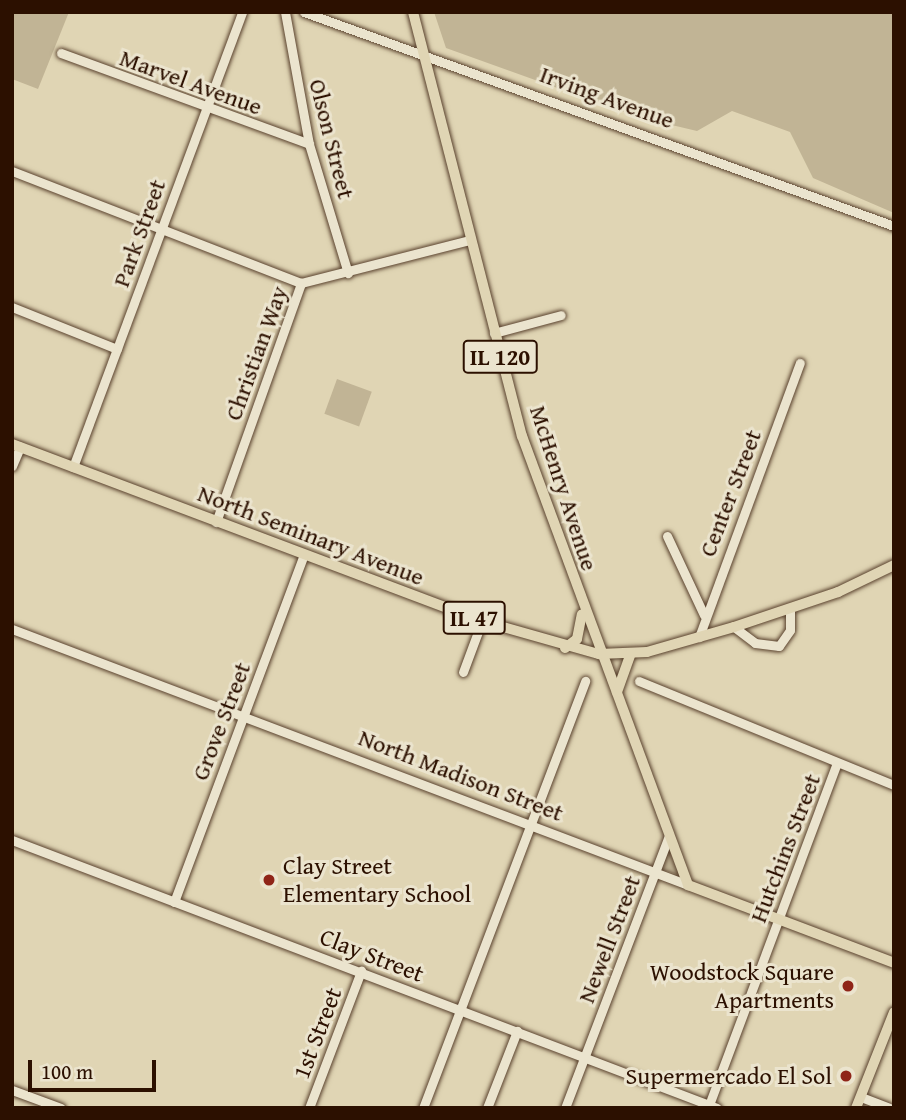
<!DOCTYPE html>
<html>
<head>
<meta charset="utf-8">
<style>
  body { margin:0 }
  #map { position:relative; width:906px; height:1120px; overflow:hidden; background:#e0d5b4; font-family:"Gentium Book Plus",serif }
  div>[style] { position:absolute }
  .green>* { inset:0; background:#c1b495; transform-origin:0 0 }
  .roads { filter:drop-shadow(0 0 2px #59412d) drop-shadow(0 0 2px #59412d) }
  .minor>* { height:9px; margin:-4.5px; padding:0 4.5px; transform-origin:4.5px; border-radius:4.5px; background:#ebe4ce }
  .major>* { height:10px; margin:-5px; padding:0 5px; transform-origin:5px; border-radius:5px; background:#e0d5b4 }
  .dots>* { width:19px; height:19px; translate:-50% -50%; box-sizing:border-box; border:4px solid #ebe4ce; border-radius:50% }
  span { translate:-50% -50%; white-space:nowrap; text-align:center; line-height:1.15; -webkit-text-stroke:6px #ebe4ce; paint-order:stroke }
  .shield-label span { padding:2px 5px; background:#ebe4ce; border:2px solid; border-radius:5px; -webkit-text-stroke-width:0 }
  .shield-label { font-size:23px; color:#2c1000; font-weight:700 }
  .street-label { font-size:24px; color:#2c1000 }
  .poi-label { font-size:24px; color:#2c1000 }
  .left { translate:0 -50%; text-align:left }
  .right { translate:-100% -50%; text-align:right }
  .frame { position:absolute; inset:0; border:14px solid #2c1000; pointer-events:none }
  .scale { position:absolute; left:28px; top:1060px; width:128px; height:32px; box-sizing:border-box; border:4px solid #2c1000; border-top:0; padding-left:9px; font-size:21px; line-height:24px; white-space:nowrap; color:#2c1000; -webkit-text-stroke:5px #ebe4ce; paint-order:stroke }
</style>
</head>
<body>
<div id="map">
  <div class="green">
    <div style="clip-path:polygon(12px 12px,69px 12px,38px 89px,12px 79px)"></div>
    <div style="clip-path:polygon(434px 12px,894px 12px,894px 213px,813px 178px,790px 132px,732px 111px,697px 131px,638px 117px,446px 48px)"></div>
    <div style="left:337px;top:379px;width:37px;height:37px;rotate:20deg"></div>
    <div style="clip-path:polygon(667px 847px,680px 875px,659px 869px)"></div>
  </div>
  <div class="roads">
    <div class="minor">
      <div style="left:285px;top:12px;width:134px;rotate:79.7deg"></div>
      <div style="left:309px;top:144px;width:135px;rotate:73.2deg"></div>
      <div style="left:304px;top:12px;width:628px;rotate:19.94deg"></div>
      <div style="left:61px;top:53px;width:264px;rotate:20.1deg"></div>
      <div style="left:12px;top:171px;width:310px;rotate:21.2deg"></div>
      <div style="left:12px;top:307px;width:113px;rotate:21.8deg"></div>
      <div style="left:494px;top:333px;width:69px;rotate:-15deg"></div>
      <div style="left:12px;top:466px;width:21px;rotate:-67deg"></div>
      <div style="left:73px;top:467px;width:485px;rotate:-69.6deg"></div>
      <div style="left:216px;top:522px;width:254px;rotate:-70.4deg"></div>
      <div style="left:301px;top:283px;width:174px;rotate:-14.3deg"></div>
      <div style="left:667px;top:536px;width:87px;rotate:64.9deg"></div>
      <div style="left:734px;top:627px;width:26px;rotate:37deg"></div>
      <div style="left:755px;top:643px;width:24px;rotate:7deg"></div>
      <div style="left:779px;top:646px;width:19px;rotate:-55deg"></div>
      <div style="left:790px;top:630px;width:21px;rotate:-90deg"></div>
      <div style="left:12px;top:629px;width:723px;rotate:20.74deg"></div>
      <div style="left:699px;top:637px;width:292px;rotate:-69.8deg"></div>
      <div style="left:463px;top:672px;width:54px;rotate:-69.6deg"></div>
      <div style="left:639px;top:681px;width:275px;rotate:22.2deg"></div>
      <div style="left:12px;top:840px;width:754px;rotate:20.81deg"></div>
      <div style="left:174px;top:902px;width:371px;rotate:-69.5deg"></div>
      <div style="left:12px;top:1090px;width:52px;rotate:20.2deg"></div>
      <div style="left:861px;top:1097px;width:30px;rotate:21deg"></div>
      <div style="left:709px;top:1105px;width:365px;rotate:-69.5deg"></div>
      <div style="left:309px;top:1108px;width:147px;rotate:-69.2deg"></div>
      <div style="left:423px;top:1108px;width:457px;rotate:-69.2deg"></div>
      <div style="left:487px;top:1108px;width:83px;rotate:-68.7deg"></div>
      <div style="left:565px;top:1108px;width:292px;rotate:-69.1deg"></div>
    </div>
    <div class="major">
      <div style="left:413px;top:12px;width:438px;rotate:75.6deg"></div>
      <div style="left:522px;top:436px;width:479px;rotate:69.7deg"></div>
      <div style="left:688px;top:885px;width:220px;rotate:20.7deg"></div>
      <div style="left:12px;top:444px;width:502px;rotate:20.64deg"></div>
      <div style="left:482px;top:621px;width:122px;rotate:15.8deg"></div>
      <div style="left:599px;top:654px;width:48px;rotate:-2.4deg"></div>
      <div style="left:647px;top:652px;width:91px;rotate:-16deg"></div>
      <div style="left:734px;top:627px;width:110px;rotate:-18.6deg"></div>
      <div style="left:838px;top:592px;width:62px;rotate:-25.7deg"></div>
      <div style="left:565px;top:648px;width:15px;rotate:-37deg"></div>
      <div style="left:577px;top:639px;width:25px;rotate:-79deg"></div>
      <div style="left:617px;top:692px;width:41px;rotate:-70.3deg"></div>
      <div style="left:856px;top:1108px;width:103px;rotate:-68.4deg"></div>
    </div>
  </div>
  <div class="dots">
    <div style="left:269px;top:880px;background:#8f2418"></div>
    <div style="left:848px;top:986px;background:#8f2418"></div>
    <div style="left:846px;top:1076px;background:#8f2418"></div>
  </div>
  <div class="shield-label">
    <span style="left:500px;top:357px">IL 120</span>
    <span style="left:474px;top:618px">IL 47</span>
  </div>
  <div class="street-label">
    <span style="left:191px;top:82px;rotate:20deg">Marvel Avenue</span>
    <span style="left:607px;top:97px;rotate:20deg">Irving Avenue</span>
    <span style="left:332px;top:139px;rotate:76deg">Olson Street</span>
    <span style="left:139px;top:233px;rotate:-70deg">Park Street</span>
    <span style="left:256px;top:353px;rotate:-70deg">Christian Way</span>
    <span style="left:564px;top:488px;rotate:72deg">McHenry Avenue</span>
    <span style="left:730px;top:493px;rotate:-69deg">Center Street</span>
    <span style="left:311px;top:535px;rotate:21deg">North Seminary Avenue</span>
    <span style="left:221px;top:721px;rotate:-69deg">Grove Street</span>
    <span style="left:461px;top:775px;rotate:21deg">North Madison Street</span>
    <span style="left:785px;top:848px;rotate:-69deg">Hutchins Street</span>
    <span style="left:609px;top:939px;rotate:-69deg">Newell Street</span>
    <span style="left:372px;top:955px;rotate:21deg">Clay Street</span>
    <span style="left:317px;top:1033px;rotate:-69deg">1st Street</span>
  </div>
  <div class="poi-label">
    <span class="left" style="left:283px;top:880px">Clay Street<br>Elementary School</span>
    <span class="right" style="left:834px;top:986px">Woodstock Square<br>Apartments</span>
    <span class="right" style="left:832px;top:1076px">Supermercado El Sol</span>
  </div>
  <div class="frame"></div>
  <div class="scale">100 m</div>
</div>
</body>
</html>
